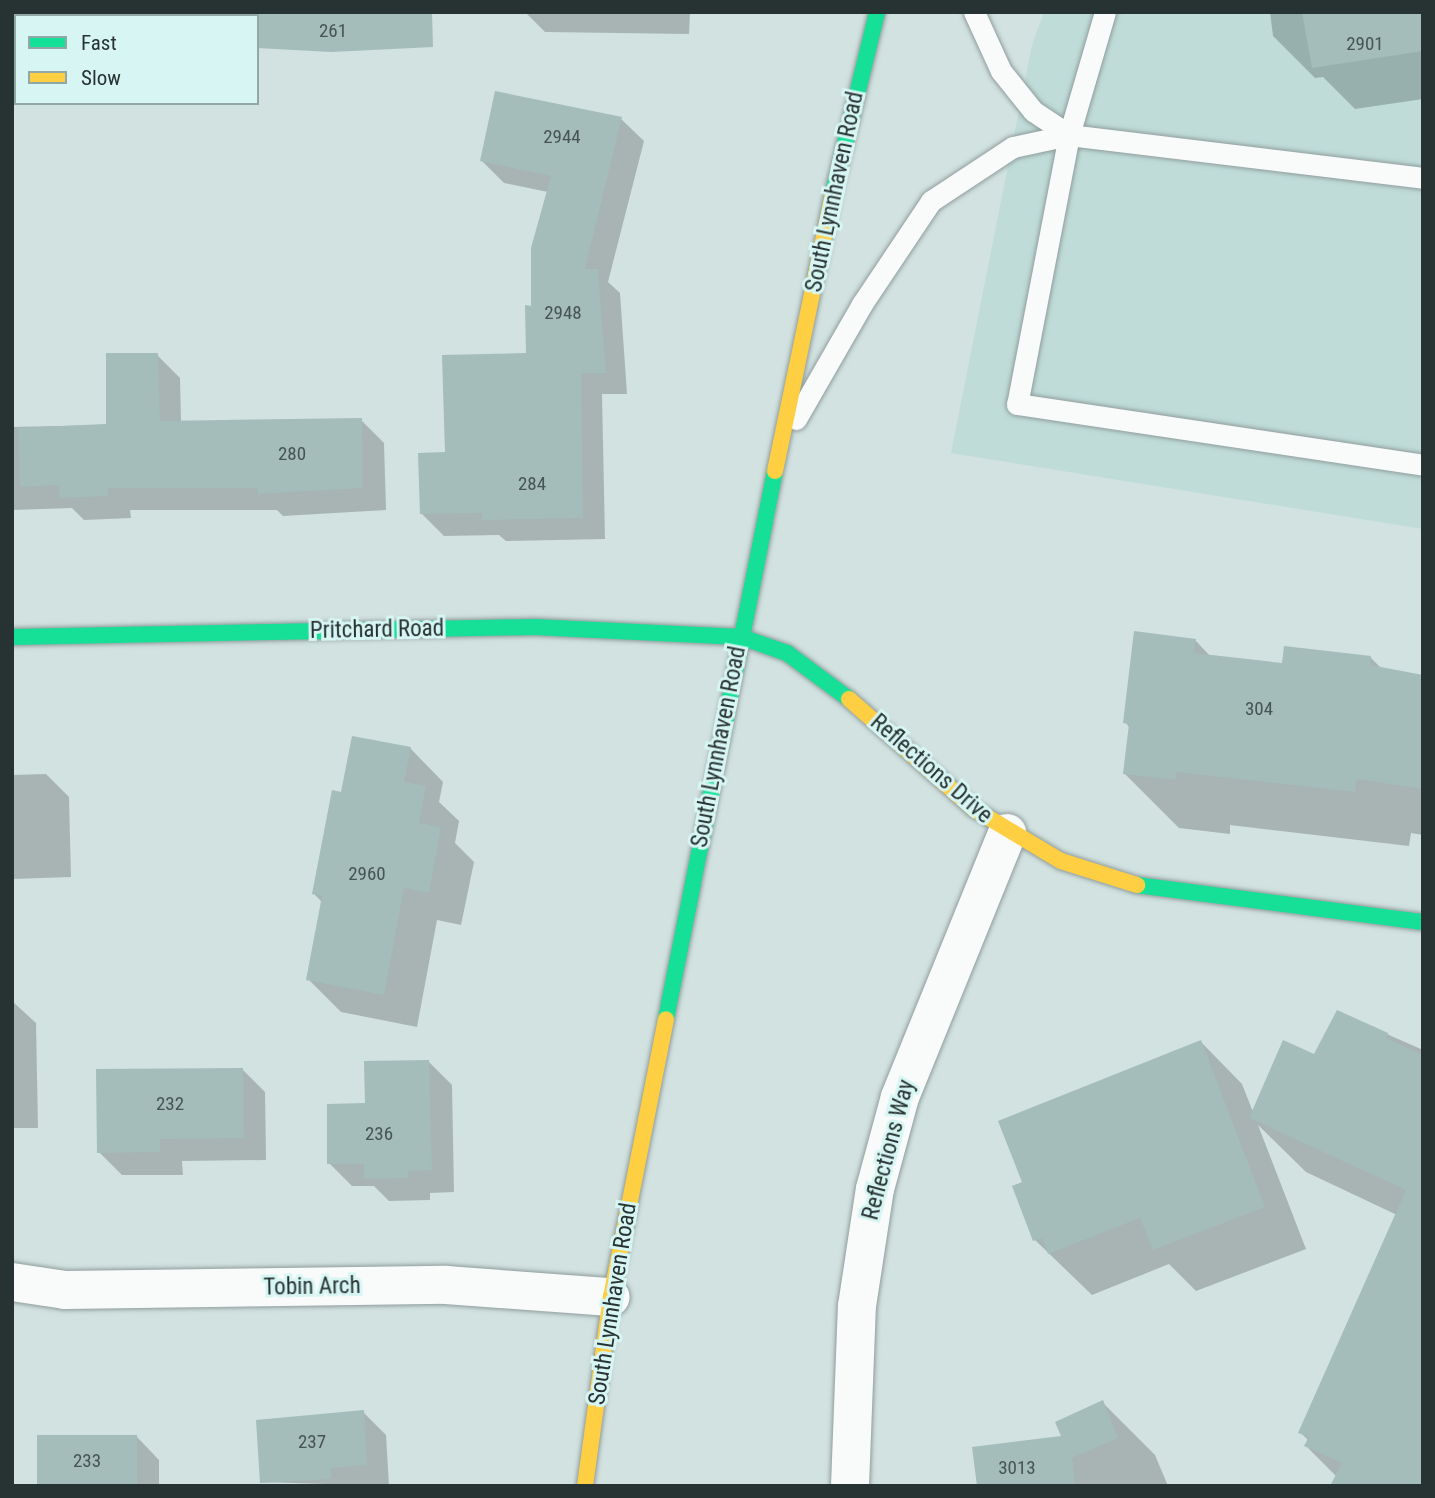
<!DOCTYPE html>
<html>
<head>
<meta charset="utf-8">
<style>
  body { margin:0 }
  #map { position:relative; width:1435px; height:1498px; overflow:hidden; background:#d1e2e0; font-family:"Roboto Condensed",sans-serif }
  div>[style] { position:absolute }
  .built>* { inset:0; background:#bfdcd9 }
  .shadow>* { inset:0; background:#0003 }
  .building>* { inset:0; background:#a4bcba; transform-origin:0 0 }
  .roads { filter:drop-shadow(0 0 2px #909d9c) drop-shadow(0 0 2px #909d9c) }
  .lane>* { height:21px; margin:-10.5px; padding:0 10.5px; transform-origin:10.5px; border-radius:10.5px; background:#f8fbfa }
  .street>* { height:38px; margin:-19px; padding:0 19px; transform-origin:19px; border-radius:19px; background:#f8fbfa }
  .fast>* { height:16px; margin:-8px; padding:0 8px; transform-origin:8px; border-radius:8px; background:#16e098 }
  .slow>* { height:16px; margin:-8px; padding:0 8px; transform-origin:8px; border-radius:8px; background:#ffcf43 }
  span { translate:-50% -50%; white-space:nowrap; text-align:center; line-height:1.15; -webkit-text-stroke:6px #d7f6f3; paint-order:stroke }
  .number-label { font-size:19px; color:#465554 }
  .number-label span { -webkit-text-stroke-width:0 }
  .street-label { font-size:23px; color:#273332 }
  .frame { position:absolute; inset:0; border:14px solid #273332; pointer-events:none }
  .legend { position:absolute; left:14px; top:14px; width:245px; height:91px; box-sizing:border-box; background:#d7f6f3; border:2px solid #91a8a6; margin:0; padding:9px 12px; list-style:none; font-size:21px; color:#273332 }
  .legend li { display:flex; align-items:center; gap:14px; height:35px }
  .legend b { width:35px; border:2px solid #91a8a6 }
</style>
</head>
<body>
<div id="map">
  <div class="built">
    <div style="clip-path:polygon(1044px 12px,1423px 12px,1423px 529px,951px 453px,1032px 45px)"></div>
  </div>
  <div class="shadow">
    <div style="clip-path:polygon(79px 12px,192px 12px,78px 16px)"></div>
    <div style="clip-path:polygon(525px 12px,690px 12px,689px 34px,545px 32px)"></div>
    <div style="clip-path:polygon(1270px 12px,1423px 12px,1423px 99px,1355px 109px,1323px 77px,1315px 78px,1273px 36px)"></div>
    <div style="clip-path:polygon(621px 119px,644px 141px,608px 282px,620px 293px,627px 394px,602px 394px,605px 539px,506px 541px,499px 535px,444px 536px,422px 514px,447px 453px,527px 354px,548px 192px,504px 183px,482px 161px)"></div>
    <div style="clip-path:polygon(157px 355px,180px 378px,181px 422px,361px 420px,384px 443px,386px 510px,283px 516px,277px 510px,130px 510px,131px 518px,84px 520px,72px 508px,12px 510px,12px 427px,108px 425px)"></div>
    <div style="clip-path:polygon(1195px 640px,1211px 657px,1284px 665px,1371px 658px,1382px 669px,1423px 677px,1423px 835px,1411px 833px,1409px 846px,1230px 825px,1230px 834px,1179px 828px,1125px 774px,1130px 728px,1125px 722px)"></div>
    <div style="clip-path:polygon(410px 748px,443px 782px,439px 802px,459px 821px,455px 843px,474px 862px,461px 925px,437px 920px,417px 1027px,341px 1012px,308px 979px,322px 902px,314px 894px,342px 794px)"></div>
    <div style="clip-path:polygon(46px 774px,69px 797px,71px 877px,12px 879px,12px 775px)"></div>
    <div style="clip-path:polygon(12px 1001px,36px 1023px,38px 1128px,12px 1128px)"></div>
    <div style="clip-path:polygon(1337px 1012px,1423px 1050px,1423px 1486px,1346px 1486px,1306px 1446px,1309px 1441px,1300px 1432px,1397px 1215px,1306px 1172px,1258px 1125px,1306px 1249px,1196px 1291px,1169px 1264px,1092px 1295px,1035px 1240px,1025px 1183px,1201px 1042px,1242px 1084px,1253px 1112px,1315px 1056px)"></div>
    <div style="clip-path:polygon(429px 1062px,452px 1085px,454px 1192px,430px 1193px,430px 1200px,389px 1201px,374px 1186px,352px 1186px,329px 1163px,367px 1105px)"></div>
    <div style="clip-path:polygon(242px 1069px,265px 1092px,266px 1160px,182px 1161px,183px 1175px,122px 1175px,99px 1152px)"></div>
    <div style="clip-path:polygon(1102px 1402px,1155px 1455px,1168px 1486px,973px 1486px,1064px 1438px)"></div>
    <div style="clip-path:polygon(363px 1412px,386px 1435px,389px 1486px,262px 1482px)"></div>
    <div style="clip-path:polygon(137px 1437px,159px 1460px,159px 1486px,38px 1486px)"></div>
  </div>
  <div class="building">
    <div style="clip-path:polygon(230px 12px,432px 12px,433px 47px,331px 52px,257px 48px,257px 16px)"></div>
    <div style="clip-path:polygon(1302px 12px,1423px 12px,1423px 51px,1312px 68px)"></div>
    <div style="clip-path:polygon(495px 91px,622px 117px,585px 269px,598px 269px,606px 373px,581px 373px,583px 518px,482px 520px,482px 513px,420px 514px,418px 453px,445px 452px,442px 355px,526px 353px,525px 305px,531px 306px,531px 248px,551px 176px,480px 161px)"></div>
    <div style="clip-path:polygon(106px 353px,158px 353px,160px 421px,362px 418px,363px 488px,258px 494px,257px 488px,108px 488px,108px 496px,60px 498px,59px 485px,20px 487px,18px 428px,106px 424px)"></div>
    <div style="clip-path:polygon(1134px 631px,1196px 639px,1194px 653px,1282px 663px,1284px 646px,1371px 656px,1370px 665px,1423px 675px,1423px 789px,1357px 779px,1355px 792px,1176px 772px,1176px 780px,1123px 774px,1129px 724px,1123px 723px)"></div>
    <div style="clip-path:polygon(352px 736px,411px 747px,404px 782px,426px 786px,419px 823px,441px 827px,429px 893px,404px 888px,384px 995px,306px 980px,322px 896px,312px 894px,332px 790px,341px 792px)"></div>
    <div style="clip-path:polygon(1337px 1010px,1388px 1033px,1386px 1038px,1423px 1055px,1423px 1486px,1330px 1486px,1342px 1463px,1304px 1446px,1309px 1437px,1298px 1433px,1406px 1190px,1249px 1118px,1283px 1040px,1314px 1054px)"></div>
    <div style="clip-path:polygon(1201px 1040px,1265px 1207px,1153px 1250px,1140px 1218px,1048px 1254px,1042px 1238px,1033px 1241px,1012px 1186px,1022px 1182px,998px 1121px)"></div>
    <div style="clip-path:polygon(429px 1060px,432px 1170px,408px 1171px,408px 1178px,364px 1179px,364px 1164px,327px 1164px,327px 1104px,365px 1103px,364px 1061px)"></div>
    <div style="clip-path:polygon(243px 1068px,244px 1138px,160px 1139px,160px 1152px,97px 1153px,96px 1069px)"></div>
    <div style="clip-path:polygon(1103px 1400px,1118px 1438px,1072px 1458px,1075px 1486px,977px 1486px,972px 1447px,1061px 1436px,1055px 1422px)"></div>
    <div style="clip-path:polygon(364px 1410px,367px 1465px,331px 1468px,331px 1479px,260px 1483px,256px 1420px)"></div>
    <div style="left:37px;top:1435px;width:100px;height:51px"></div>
  </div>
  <div class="roads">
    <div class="lane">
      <div style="left:974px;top:12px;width:65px;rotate:65.4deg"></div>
      <div style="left:1001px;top:71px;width:51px;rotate:51.3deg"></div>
      <div style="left:1033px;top:111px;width:43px;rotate:33.7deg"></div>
      <div style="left:1105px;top:12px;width:128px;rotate:106.3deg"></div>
      <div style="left:1069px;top:135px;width:274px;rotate:100.9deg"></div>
      <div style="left:1017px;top:404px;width:411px;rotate:8.5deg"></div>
      <div style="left:796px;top:419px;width:133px;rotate:-60.1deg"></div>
      <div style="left:862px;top:304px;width:124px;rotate:-56.2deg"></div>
      <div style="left:931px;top:201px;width:98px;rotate:-33.4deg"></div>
      <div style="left:1013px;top:147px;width:57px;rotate:-12.1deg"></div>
      <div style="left:1069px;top:135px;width:357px;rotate:6.9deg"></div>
    </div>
    <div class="street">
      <div style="left:12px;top:1282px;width:54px;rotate:8.6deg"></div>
      <div style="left:65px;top:1290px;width:381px;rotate:-0.8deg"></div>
      <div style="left:446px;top:1285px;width:165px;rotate:4.2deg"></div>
      <div style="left:850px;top:1486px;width:180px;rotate:-87.8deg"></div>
      <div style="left:857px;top:1306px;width:118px;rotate:-81.3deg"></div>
      <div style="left:875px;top:1189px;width:95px;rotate:-74.8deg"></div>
      <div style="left:900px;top:1097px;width:285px;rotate:-67.9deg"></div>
    </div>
    <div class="fast">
      <div style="left:833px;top:193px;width:186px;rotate:-76.3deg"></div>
      <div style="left:12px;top:637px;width:522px;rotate:-1.1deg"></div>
      <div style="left:534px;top:627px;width:207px;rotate:2.8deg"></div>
      <div style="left:741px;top:637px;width:49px;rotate:19.2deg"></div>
      <div style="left:787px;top:653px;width:77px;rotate:36.6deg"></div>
      <div style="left:1137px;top:885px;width:288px;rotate:7.4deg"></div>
      <div style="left:666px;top:1019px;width:559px;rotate:-78.75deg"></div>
    </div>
    <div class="slow">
      <div style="left:775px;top:471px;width:284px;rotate:-78.2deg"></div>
      <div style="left:849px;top:699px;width:167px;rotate:41.3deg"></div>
      <div style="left:974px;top:809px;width:101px;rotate:30.9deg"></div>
      <div style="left:1061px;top:861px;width:80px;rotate:17.5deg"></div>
      <div style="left:585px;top:1486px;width:191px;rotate:-82.2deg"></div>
      <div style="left:611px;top:1297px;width:283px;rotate:-78.8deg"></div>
    </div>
  </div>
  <div class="number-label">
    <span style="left:333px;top:31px">261</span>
    <span style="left:1365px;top:44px">2901</span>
    <span style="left:562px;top:137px">2944</span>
    <span style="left:563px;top:313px">2948</span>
    <span style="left:292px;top:454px">280</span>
    <span style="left:532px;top:484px">284</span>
    <span style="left:1259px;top:709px">304</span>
    <span style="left:367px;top:874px">2960</span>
    <span style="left:170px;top:1104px">232</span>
    <span style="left:379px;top:1134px">236</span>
    <span style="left:312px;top:1442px">237</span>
    <span style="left:87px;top:1461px">233</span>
    <span style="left:1017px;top:1468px">3013</span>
  </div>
  <div class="street-label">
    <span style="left:835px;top:192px;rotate:-78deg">South Lynnhaven Road</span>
    <span style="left:377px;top:630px;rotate:-1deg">Pritchard Road</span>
    <span style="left:719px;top:747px;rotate:-79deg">South Lynnhaven Road</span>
    <span style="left:931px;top:769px;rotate:41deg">Reflections Drive</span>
    <span style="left:889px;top:1150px;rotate:-75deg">Reflections Way</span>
    <span style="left:312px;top:1287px;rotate:-1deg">Tobin Arch</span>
    <span style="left:613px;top:1304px;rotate:-81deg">South Lynnhaven Road</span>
  </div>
  <div class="frame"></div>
  <ul class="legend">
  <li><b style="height:9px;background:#16e098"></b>Fast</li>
  <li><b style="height:9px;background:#ffcf43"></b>Slow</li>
  </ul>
</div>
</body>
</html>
